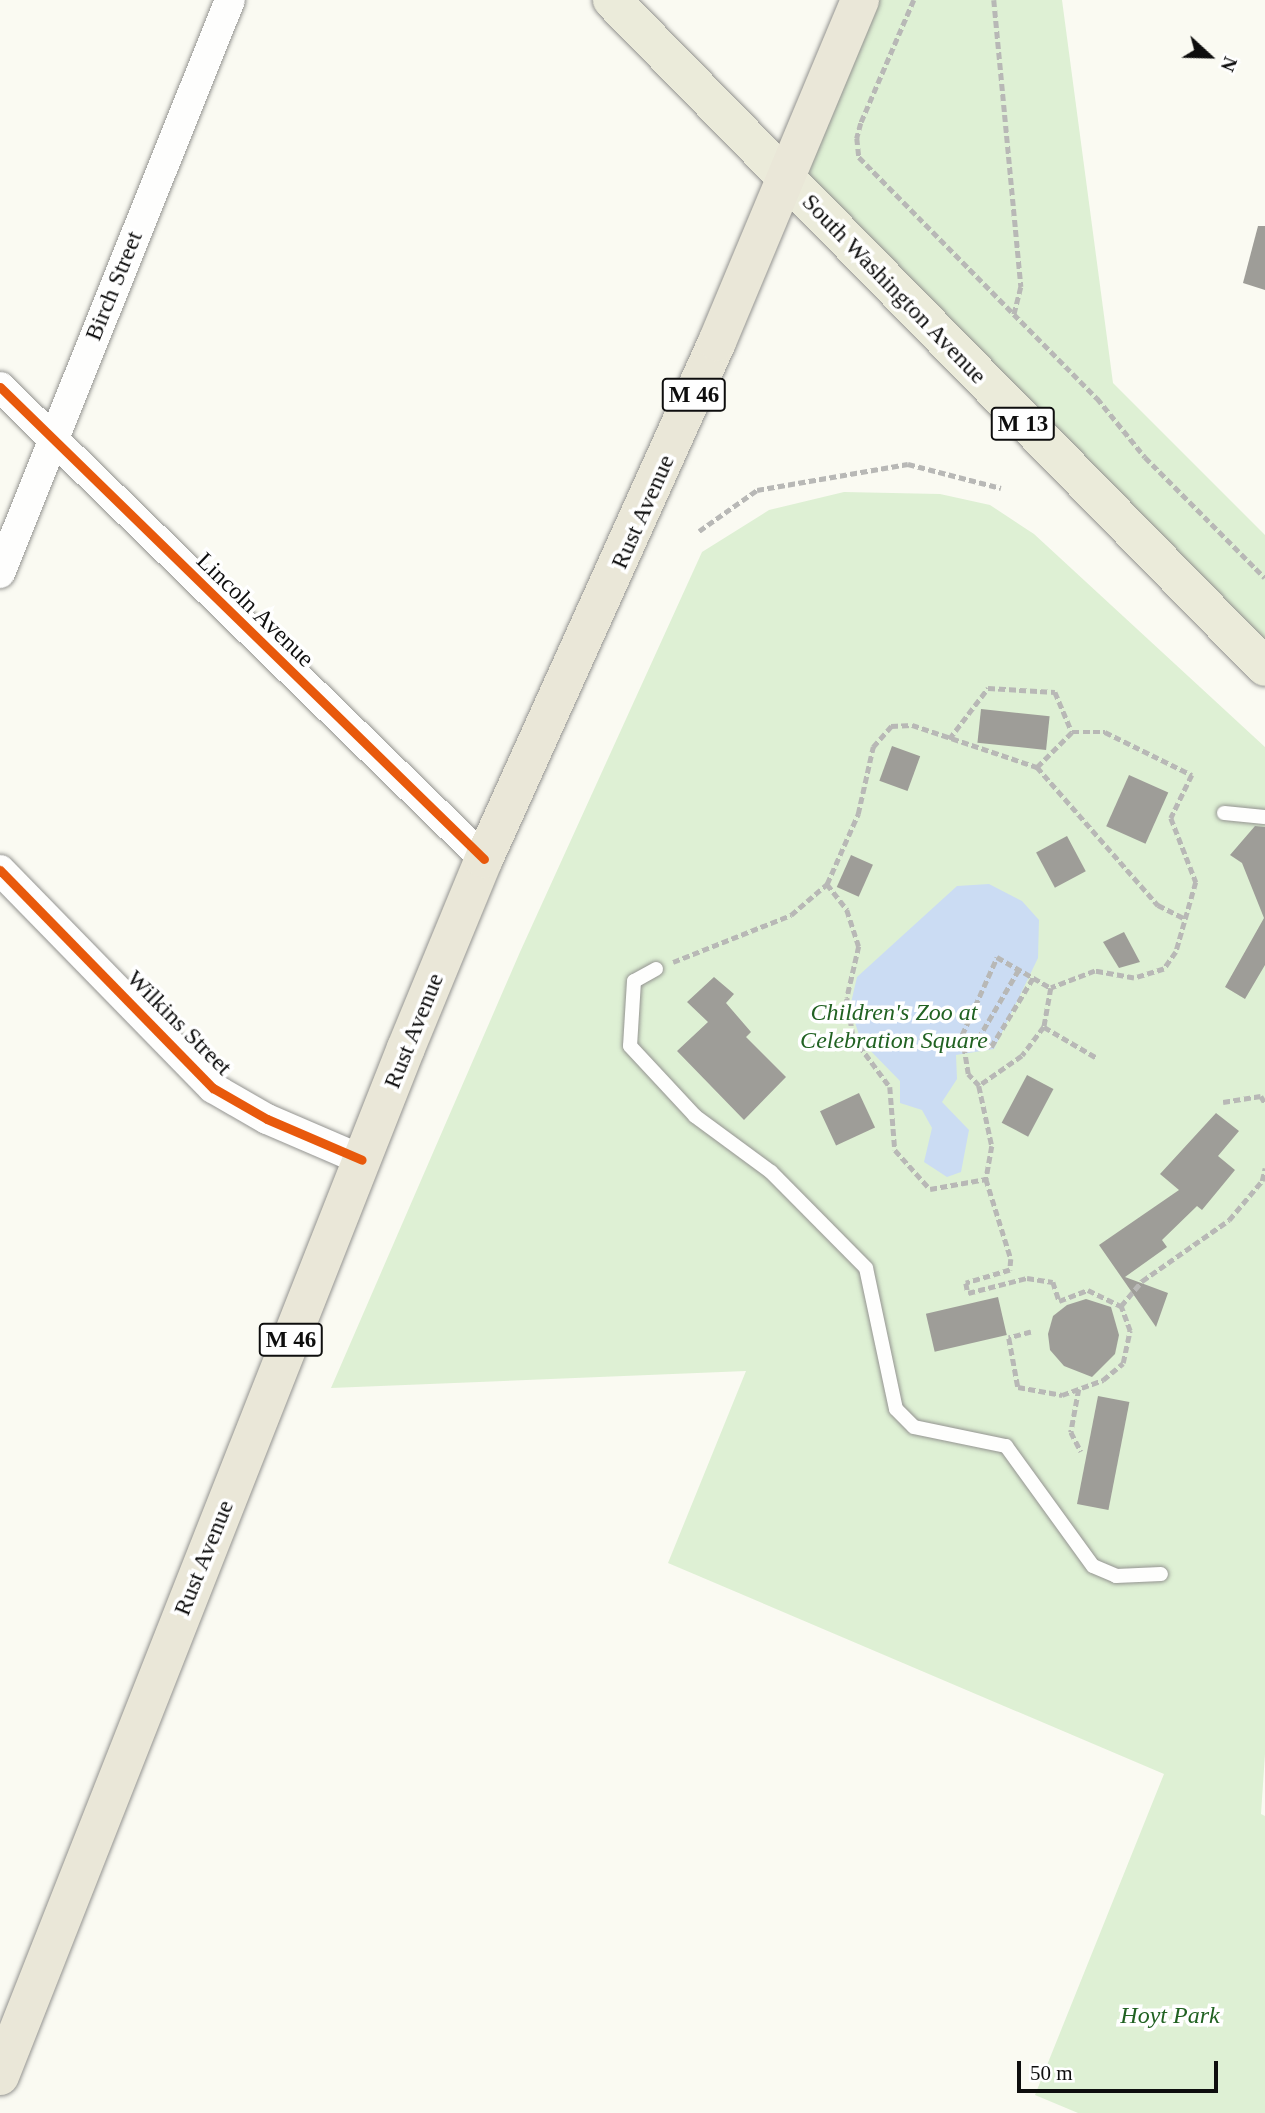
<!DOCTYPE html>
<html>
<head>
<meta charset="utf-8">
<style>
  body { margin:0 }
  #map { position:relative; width:1265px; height:2113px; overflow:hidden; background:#fafaf2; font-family:"Times New Roman",serif }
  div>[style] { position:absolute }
  .green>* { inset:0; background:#def0d4 }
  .water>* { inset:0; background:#cbdcf3 }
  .building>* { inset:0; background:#9e9d98; transform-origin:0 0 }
  .path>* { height:4.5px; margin-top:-2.25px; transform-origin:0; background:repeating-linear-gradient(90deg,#b8b8b6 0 7px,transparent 0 10.5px) }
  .roads { filter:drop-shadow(0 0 2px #949491) drop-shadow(0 0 2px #949491) }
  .service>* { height:14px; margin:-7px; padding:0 7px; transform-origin:7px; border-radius:7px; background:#fefefd }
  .minor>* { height:30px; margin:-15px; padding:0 15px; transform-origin:15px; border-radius:15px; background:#fefefd }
  .primary>* { height:38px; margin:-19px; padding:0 19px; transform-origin:19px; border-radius:19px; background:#ebebda }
  .trunk>* { height:38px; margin:-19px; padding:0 19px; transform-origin:19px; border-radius:19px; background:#eae7d8 }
  .cycleway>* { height:9px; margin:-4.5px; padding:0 4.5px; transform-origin:4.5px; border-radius:4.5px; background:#e8590c }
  span { translate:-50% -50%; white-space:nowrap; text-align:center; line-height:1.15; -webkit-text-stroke:7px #fff; paint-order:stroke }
  .shield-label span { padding:2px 5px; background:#fff; border:2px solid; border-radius:5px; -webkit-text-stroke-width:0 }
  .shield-label { font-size:23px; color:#0e0e0e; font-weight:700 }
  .street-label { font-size:24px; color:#0e0e0e }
  .park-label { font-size:24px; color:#216222; font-style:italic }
  .north { position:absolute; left:1174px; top:21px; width:70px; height:70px; -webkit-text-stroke:5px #fff; paint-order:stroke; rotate:112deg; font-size:19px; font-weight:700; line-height:28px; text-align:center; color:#0e0e0e }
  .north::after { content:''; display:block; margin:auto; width:24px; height:32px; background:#0e0e0e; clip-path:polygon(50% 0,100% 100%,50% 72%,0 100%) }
  .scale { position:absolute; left:1017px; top:2061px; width:201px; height:32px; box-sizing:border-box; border:4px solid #0e0e0e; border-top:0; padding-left:9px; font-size:21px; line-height:24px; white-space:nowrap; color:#0e0e0e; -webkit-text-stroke:5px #fff; paint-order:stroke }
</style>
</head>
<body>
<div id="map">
  <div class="green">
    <div style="clip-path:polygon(860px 0,1062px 0,1113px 383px,1265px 535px,1265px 667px,785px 177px)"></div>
    <div style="clip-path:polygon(844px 492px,940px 494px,990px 505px,1034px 534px,1265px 747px,1265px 1754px,1261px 1814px,1265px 1816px,1265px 2113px,1078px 2113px,1035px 2095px,1164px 1774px,668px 1563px,746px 1371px,331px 1388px,520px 952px,702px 552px,769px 510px)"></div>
  </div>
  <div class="water">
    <div style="clip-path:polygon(989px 884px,1022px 901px,1039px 920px,1038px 958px,994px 1049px,956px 1055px,957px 1079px,942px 1102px,969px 1130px,961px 1172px,947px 1177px,924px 1162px,932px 1128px,922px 1110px,900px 1103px,900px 1081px,861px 1041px,850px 1007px,857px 977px,957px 886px)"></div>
  </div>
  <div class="building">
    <div style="clip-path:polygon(1258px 226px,1265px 226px,1265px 290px,1243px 283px)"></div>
    <div style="left:981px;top:709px;width:69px;height:34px;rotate:6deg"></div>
    <div style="left:892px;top:746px;width:30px;height:37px;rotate:20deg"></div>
    <div style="left:1129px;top:775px;width:43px;height:56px;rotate:24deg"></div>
    <div style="clip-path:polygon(1255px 826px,1265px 827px,1265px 965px,1245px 999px,1225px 987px,1264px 918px,1242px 863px,1230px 855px)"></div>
    <div style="left:1067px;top:836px;width:40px;height:35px;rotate:62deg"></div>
    <div style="left:851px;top:855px;width:24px;height:35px;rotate:24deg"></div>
    <div style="clip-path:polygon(1124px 932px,1140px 962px,1119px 968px,1103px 942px)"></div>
    <div style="clip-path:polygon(714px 977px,734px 994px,726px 1003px,751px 1032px,746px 1037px,786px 1077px,744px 1120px,677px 1051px,708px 1022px,687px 1002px)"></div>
    <div style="left:1027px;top:1075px;width:30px;height:54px;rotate:28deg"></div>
    <div style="left:859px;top:1093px;width:38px;height:43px;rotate:65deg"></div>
    <div style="clip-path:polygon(1216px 1113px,1239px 1131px,1218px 1156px,1235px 1170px,1202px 1210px,1197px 1206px,1162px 1240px,1167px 1247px,1125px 1277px,1168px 1293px,1156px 1327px,1099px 1245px,1179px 1190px,1160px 1174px)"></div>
    <div style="left:998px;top:1297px;width:39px;height:74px;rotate:77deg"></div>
    <div style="clip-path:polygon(1086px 1299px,1111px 1307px,1119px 1335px,1115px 1354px,1092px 1377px,1064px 1366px,1050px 1350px,1048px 1334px,1053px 1316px,1067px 1305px)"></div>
    <div style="left:1098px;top:1396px;width:32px;height:110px;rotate:11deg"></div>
  </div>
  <div class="path">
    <div style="left:914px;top:0;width:134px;rotate:113.3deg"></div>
    <div style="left:861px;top:123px;width:16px;rotate:105deg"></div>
    <div style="left:857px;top:138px;width:19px;rotate:84deg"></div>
    <div style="left:859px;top:157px;width:339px;rotate:45.4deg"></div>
    <div style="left:1097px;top:398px;width:76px;rotate:50.9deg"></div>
    <div style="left:1145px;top:457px;width:170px;rotate:45.2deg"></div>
    <div style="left:994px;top:0;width:288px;rotate:84.6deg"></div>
    <div style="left:1021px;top:287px;width:30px;rotate:104deg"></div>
    <div style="left:699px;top:531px;width:71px;rotate:-35.3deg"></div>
    <div style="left:757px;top:490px;width:153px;rotate:-9.8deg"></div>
    <div style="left:908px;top:464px;width:96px;rotate:14.5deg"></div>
    <div style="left:949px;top:739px;width:64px;rotate:-52.6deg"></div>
    <div style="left:988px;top:688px;width:67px;rotate:3.4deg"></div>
    <div style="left:1055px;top:692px;width:43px;rotate:67deg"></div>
    <div style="left:1072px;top:732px;width:33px"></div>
    <div style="left:1105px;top:732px;width:97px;rotate:26.3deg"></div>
    <div style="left:1192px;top:775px;width:48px;rotate:116deg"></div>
    <div style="left:1171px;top:818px;width:69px;rotate:68.7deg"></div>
    <div style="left:1196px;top:882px;width:73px;rotate:105.9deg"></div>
    <div style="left:1176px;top:952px;width:21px;rotate:125deg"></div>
    <div style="left:1164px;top:969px;width:31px;rotate:163deg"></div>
    <div style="left:1134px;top:978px;width:40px;rotate:-170deg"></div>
    <div style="left:1095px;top:971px;width:47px;rotate:158.9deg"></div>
    <div style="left:1051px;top:988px;width:40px;rotate:100deg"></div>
    <div style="left:1044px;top:1027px;width:36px;rotate:127deg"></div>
    <div style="left:1022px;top:1056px;width:52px;rotate:145.1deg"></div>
    <div style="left:979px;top:1086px;width:61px;rotate:77.8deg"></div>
    <div style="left:992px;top:1146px;width:34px;rotate:100deg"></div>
    <div style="left:1037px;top:767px;width:49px;rotate:-45deg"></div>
    <div style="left:827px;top:884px;width:33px;rotate:52deg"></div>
    <div style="left:847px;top:910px;width:38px;rotate:72deg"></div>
    <div style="left:859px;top:946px;width:53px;rotate:103deg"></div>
    <div style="left:847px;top:998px;width:39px;rotate:81deg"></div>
    <div style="left:853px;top:1037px;width:62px;rotate:53.5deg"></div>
    <div style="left:890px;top:1087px;width:63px;rotate:85.5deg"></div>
    <div style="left:895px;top:1150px;width:52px;rotate:48.1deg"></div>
    <div style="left:930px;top:1189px;width:57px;rotate:-10.1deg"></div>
    <div style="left:986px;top:1179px;width:84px;rotate:72.6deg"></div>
    <div style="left:1011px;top:1259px;width:11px;rotate:95deg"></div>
    <div style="left:1010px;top:1270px;width:46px;rotate:163.5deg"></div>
    <div style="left:966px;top:1283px;width:10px;rotate:79deg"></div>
    <div style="left:968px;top:1293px;width:61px;rotate:-14.3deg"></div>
    <div style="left:1027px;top:1278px;width:26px;rotate:9deg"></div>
    <div style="left:1053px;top:1282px;width:20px;rotate:72deg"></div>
    <div style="left:1059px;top:1301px;width:31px;rotate:-21deg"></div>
    <div style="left:1088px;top:1290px;width:37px;rotate:26deg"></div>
    <div style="left:1121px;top:1306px;width:33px;rotate:-50deg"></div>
    <div style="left:1142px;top:1281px;width:106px;rotate:-35deg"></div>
    <div style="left:1229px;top:1220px;width:51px;rotate:-49.8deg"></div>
    <div style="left:1262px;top:1181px;width:13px;rotate:-77deg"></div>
    <div style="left:673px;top:962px;width:127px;rotate:-21.7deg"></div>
    <div style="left:791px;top:915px;width:48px;rotate:-40.7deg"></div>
    <div style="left:827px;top:884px;width:77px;rotate:-66.1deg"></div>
    <div style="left:858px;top:814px;width:69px;rotate:-77.4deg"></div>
    <div style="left:873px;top:747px;width:28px;rotate:-49deg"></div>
    <div style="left:891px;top:726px;width:21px;rotate:-3deg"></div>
    <div style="left:912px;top:725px;width:132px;rotate:18.6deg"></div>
    <div style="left:1037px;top:767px;width:184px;rotate:48.8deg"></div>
    <div style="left:1158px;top:905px;width:31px;rotate:27deg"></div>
    <div style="left:1019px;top:970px;width:79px;rotate:120.5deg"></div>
    <div style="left:979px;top:1038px;width:15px;rotate:37deg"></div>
    <div style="left:991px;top:1047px;width:81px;rotate:-58.7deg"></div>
    <div style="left:1044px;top:1027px;width:61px;rotate:30.3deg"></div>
    <div style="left:979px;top:1086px;width:16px;rotate:-133deg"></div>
    <div style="left:968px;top:1074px;width:39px;rotate:-99deg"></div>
    <div style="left:962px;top:1035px;width:85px;rotate:-65.8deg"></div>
    <div style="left:997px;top:957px;width:62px;rotate:29.9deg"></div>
    <div style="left:1223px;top:1102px;width:38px;rotate:-9deg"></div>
    <div style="left:1261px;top:1096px;width:8px;rotate:60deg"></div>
    <div style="left:1031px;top:1332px;width:23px;rotate:165deg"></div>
    <div style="left:1009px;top:1338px;width:50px;rotate:79.6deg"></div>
    <div style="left:1018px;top:1387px;width:45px;rotate:10.3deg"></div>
    <div style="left:1062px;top:1395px;width:44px;rotate:-20.1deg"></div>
    <div style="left:1103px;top:1380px;width:26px;rotate:-40deg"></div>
    <div style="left:1123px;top:1363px;width:33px;rotate:-78deg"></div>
    <div style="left:1130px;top:1331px;width:27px;rotate:-110deg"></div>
    <div style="left:1079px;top:1389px;width:44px;rotate:100.5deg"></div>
    <div style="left:1071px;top:1432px;width:22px;rotate:63deg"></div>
  </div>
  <div class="roads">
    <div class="service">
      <div style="left:1224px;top:813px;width:41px;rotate:5.6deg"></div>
      <div style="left:656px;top:969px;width:25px;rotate:151deg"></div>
      <div style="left:634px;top:981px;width:65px;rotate:93.5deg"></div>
      <div style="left:630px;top:1046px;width:96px;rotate:47.1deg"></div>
      <div style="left:695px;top:1116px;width:94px;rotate:36.4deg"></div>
      <div style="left:771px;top:1172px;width:135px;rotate:45.3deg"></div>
      <div style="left:866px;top:1268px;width:144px;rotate:78deg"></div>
      <div style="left:896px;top:1409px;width:25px;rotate:45deg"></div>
      <div style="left:914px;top:1427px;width:94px;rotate:11.7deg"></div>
      <div style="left:1006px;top:1446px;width:148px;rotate:54.1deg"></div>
      <div style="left:1093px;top:1566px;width:25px;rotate:23deg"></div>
      <div style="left:1116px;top:1576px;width:45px;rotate:-2.5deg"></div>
    </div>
    <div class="minor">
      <div style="left:0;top:387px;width:676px;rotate:44.28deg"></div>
      <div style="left:0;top:573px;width:617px;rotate:-68.13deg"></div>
      <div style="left:0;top:870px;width:305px;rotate:45.7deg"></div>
      <div style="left:213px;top:1088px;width:62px;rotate:29.9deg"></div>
      <div style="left:267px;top:1119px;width:103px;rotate:23.3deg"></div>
    </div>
    <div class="primary">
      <div style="left:612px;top:0;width:933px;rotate:45.61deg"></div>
    </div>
    <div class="trunk">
      <div style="left:0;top:2076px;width:1105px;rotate:-68.45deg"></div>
      <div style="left:406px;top:1048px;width:204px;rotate:-67.6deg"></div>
      <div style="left:484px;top:859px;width:567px;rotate:-65.74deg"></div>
      <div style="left:717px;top:342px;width:371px;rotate:-67.3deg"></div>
    </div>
  </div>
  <div class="cycleway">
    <div style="left:0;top:387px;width:676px;rotate:44.28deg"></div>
    <div style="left:0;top:870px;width:305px;rotate:45.7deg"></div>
    <div style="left:213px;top:1088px;width:62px;rotate:29.9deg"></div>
    <div style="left:267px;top:1119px;width:103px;rotate:23.3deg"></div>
  </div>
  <div class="shield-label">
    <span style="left:694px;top:395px">M 46</span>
    <span style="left:1023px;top:424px">M 13</span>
    <span style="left:291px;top:1340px">M 46</span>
  </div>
  <div class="street-label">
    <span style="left:114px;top:286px;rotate:-68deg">Birch Street</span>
    <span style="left:894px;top:289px;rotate:46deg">South Washington Avenue</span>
    <span style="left:643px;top:512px;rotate:-66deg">Rust Avenue</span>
    <span style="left:255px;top:610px;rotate:44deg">Lincoln Avenue</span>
    <span style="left:179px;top:1023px;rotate:45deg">Wilkins Street</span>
    <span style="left:414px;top:1031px;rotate:-68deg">Rust Avenue</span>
    <span style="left:204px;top:1558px;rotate:-68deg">Rust Avenue</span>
  </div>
  <div class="park-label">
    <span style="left:894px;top:1027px">Children's Zoo at<br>Celebration Square</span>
    <span style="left:1170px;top:2016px">Hoyt Park</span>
  </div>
  <div class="north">N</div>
  <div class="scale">50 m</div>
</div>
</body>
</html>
